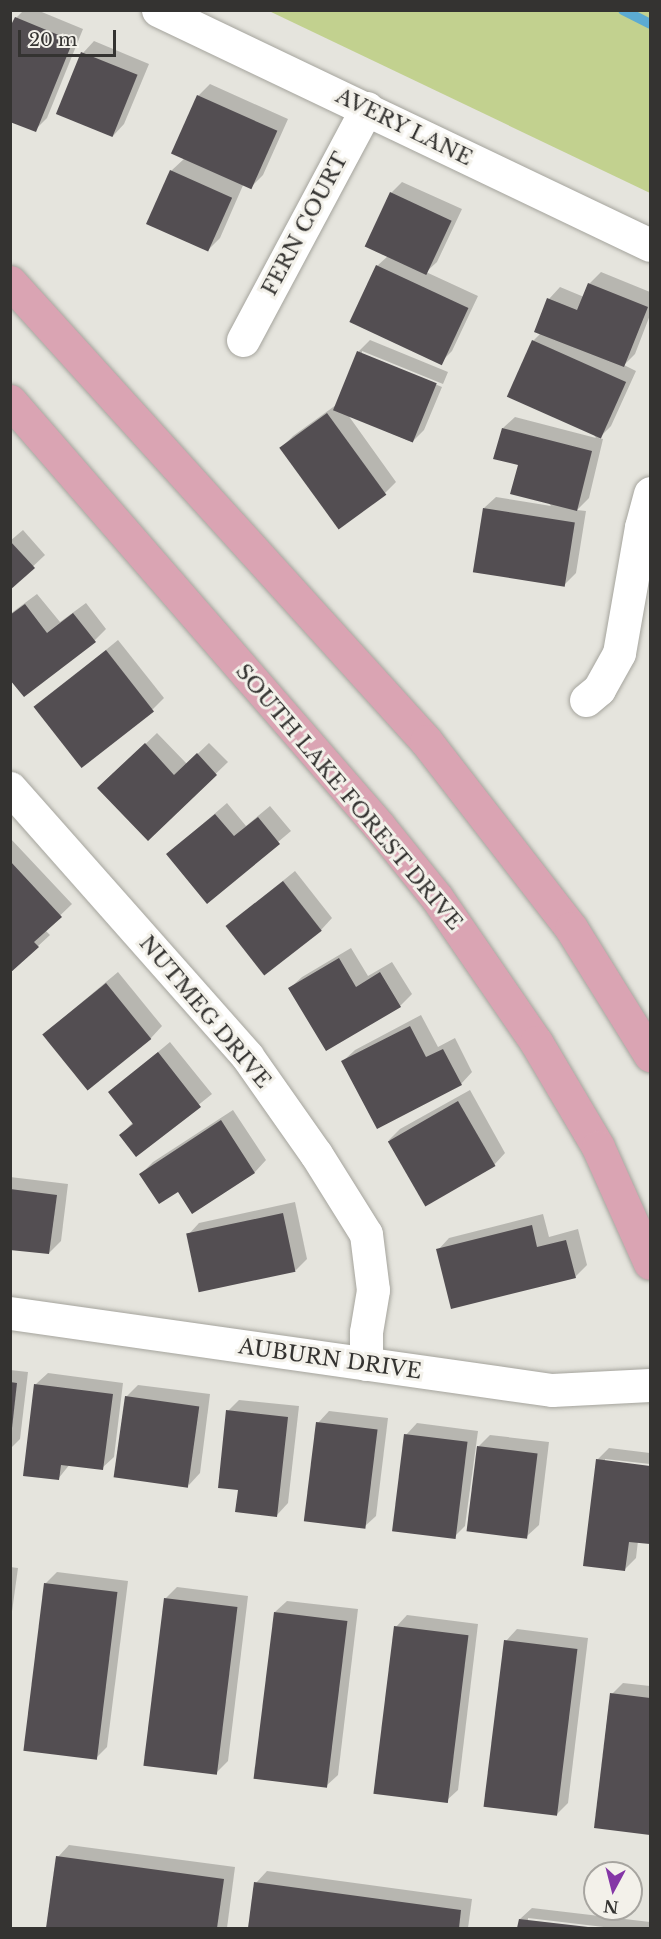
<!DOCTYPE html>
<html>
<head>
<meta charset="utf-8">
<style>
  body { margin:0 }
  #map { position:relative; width:661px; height:1939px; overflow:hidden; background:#e5e4dd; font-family:"Libre Baskerville",serif }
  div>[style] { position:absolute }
  .green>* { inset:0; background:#c2d18f }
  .shadow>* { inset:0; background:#0003 }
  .stream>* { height:10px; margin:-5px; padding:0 5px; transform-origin:5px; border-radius:5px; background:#5cabd2 }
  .building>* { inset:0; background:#534e52; transform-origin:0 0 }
  .roads { filter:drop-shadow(0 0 2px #a5a49d) drop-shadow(0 0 2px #a5a49d) }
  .minor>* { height:33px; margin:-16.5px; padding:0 16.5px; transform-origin:16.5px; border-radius:16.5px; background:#fff }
  .major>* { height:33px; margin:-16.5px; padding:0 16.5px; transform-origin:16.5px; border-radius:16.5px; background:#daa4b3 }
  span { translate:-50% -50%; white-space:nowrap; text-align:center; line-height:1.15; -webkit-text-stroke:6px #f3f1ea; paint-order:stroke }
  .street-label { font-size:21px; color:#343331 }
  .frame { position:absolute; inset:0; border:12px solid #343331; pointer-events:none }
  .north { position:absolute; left:583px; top:1861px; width:60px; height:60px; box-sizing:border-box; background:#f3f1ea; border:2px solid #a7a5a0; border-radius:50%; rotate:187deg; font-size:16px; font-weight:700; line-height:24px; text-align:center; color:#343331 }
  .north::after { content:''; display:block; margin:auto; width:21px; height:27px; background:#8436a6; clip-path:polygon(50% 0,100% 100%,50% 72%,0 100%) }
  .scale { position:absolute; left:18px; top:30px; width:98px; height:27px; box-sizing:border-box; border:3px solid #343331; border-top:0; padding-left:8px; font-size:18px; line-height:21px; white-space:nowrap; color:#343331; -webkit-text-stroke:4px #f3f1ea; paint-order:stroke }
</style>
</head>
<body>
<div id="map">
  <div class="green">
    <div style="clip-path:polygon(269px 11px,650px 11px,650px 193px)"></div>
  </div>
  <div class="shadow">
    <div style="clip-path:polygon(24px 10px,37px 10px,83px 29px,47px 118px,35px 130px,16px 18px)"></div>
    <div style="clip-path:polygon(94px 41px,149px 64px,124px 124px,113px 136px,83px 53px)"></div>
    <div style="clip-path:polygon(210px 84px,288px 119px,263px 175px,251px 187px,244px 183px,220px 238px,209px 249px,171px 171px,185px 158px,198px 96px)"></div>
    <div style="clip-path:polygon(402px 182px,462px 209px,437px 262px,426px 272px,478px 296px,452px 351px,440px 363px,377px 266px,388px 256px,391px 193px)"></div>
    <div style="clip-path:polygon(601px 272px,650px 292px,650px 315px,635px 354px,624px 365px,636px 371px,611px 426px,599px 438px,603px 439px,589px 498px,577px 510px,586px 511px,576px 573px,564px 585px,484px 508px,496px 497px,551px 506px,519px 464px,503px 428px,515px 417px,596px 438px,533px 341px,541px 333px,536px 331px,549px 299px,560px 287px,584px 297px,589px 284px)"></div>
    <div style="clip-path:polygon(370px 340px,448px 372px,443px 384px,362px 351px,362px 354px,442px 387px,424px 430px,412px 442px,348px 415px,396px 482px,385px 493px,281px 448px,293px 436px,336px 405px,359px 351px)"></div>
    <div style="clip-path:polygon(23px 530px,45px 555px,10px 588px,10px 541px)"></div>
    <div style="clip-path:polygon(37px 594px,60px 622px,86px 603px,106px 629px,95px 640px,10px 678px,10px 614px)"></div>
    <div style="clip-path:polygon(118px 640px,164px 698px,153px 709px,36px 707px)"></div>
    <div style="clip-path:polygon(157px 733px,187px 764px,209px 743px,228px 762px,148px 839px,111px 777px)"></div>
    <div style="clip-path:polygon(227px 803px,246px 826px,270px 806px,291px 831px,207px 902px,168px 854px)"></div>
    <div style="clip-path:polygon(10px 838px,72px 904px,45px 930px,50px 935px,11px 971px)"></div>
    <div style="clip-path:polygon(295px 871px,332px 918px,321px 930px,227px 926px)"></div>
    <div style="clip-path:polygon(351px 948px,368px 976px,392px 962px,412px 994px,400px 1006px,327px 1049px,290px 988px,302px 977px)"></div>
    <div style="clip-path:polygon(118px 972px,162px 1026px,151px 1038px,44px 1034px)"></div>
    <div style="clip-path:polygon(421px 1015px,438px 1047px,455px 1038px,472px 1072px,461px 1084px,343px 1061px,355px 1050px)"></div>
    <div style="clip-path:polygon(170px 1042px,212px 1094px,136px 1155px,121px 1135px,133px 1122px,110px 1092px)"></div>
    <div style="clip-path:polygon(470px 1090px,505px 1153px,494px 1165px,389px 1140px,400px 1129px)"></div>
    <div style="clip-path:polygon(233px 1110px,266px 1160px,255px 1172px,193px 1212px,178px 1190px,141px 1174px,153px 1162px)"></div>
    <div style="clip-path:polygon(10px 1177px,68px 1184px,61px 1241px,49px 1253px,10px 1248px)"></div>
    <div style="clip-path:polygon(295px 1202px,307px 1259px,296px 1270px,188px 1235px,199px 1223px)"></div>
    <div style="clip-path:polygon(543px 1214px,549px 1237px,578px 1229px,587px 1265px,575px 1277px,438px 1250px,449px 1238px)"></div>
    <div style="clip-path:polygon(10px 1370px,28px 1372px,20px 1439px,10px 1449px)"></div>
    <div style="clip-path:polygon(48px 1373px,123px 1383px,114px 1457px,102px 1468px,70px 1464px,58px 1479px,36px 1384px)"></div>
    <div style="clip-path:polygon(138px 1385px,210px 1394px,200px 1473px,189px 1485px,126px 1397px)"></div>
    <div style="clip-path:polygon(239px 1400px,299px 1406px,288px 1503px,277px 1515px,240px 1489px,228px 1411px)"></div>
    <div style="clip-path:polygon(329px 1411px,388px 1418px,376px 1516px,364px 1527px,318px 1423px)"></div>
    <div style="clip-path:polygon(417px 1423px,478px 1431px,465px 1526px,453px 1538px,406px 1435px)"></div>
    <div style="clip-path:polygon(490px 1435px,549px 1442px,539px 1525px,527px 1536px,479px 1446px)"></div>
    <div style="clip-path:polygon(609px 1448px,650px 1453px,650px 1464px,605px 1459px,605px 1462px,650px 1467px,650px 1543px,638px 1541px,636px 1558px,625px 1569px,597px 1460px)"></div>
    <div style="clip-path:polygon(10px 1567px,18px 1568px,10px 1626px)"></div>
    <div style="clip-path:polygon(57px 1572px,128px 1581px,107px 1747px,96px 1758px,45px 1584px)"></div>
    <div style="clip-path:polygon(177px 1587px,248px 1596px,228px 1761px,216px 1773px,165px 1599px)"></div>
    <div style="clip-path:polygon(287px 1601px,358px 1609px,338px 1775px,326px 1786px,275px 1612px)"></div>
    <div style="clip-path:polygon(407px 1615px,478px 1624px,458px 1790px,446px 1801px,396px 1627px)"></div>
    <div style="clip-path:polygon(517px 1629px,588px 1638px,568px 1803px,556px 1815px,506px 1641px)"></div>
    <div style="clip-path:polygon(623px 1683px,650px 1686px,650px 1833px,595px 1827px,612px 1694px)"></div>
    <div style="clip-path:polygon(69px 1845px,235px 1867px,227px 1928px,48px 1928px,58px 1857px)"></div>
    <div style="clip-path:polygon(267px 1871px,472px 1899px,468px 1928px,249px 1928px,256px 1883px)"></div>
    <div style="clip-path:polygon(532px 1908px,650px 1922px,650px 1928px,612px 1928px,528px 1918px,528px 1921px,587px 1928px,519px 1928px,520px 1919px)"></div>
  </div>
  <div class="stream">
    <div style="left:623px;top:10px;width:30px;rotate:27deg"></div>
  </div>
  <div class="building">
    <div style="clip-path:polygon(15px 17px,73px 41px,36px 132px,10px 122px,10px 27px)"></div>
    <div style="left:81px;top:52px;width:61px;height:67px;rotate:22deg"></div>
    <div style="left:197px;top:95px;width:88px;height:64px;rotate:24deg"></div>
    <div style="left:170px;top:170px;width:68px;height:59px;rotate:24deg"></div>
    <div style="left:390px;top:192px;width:68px;height:60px;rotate:25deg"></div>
    <div style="left:376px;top:265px;width:102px;height:63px;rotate:25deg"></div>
    <div style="clip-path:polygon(588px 283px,648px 307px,624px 367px,534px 332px,547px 298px,577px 310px)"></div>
    <div style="left:532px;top:340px;width:103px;height:62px;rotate:24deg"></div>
    <div style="left:357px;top:351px;width:86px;height:64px;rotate:22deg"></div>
    <div style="left:327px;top:413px;width:101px;height:59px;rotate:54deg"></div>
    <div style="clip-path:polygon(502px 428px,592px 451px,577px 511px,510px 494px,518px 465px,493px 459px)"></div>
    <div style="left:483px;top:508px;width:93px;height:65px;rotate:9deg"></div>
    <div style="clip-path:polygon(10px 541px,35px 568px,10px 590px)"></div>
    <div style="clip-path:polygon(25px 604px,47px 633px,73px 613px,96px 642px,24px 697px,10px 680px,10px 615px)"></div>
    <div style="left:106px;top:650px;width:78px;height:92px;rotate:52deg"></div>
    <div style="clip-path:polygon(145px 743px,174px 775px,197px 753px,217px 775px,148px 841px,97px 788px)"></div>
    <div style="clip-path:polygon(215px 814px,234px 836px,258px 817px,280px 844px,207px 904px,166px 854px)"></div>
    <div style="clip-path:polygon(10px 861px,62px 917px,34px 942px,39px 947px,10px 973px)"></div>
    <div style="left:283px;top:881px;width:63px;height:73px;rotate:52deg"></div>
    <div style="clip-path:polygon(339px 958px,356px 987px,380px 972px,401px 1007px,326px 1051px,288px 988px)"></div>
    <div style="left:106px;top:983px;width:72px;height:82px;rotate:51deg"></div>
    <div style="clip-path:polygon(410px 1026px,426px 1057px,443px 1049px,462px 1085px,377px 1129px,341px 1061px)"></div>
    <div style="clip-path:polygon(158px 1052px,201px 1107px,136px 1157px,119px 1135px,133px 1124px,108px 1092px)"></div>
    <div style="left:458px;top:1101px;width:75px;height:81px;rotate:60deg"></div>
    <div style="clip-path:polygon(221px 1120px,255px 1173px,192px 1214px,178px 1192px,159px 1204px,139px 1174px)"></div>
    <div style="clip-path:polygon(10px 1189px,57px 1195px,49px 1254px,10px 1250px)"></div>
    <div style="left:283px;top:1213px;width:60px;height:99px;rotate:78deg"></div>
    <div style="clip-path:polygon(532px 1225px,537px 1247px,566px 1240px,576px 1278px,451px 1309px,436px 1249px)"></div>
    <div style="clip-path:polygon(10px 1382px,17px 1383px,12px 1428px,10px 1428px)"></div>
    <div style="clip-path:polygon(34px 1384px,113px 1394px,103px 1470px,61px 1465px,59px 1480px,23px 1476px)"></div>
    <div style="left:125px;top:1396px;width:75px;height:82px;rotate:8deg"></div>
    <div style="clip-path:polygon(226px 1410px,288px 1417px,277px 1517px,235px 1512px,238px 1490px,218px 1488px)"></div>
    <div style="left:316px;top:1422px;width:62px;height:100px;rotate:7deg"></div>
    <div style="left:404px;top:1434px;width:64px;height:98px;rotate:7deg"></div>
    <div style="left:477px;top:1446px;width:61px;height:86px;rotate:7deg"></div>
    <div style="clip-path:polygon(596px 1459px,650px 1466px,650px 1544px,629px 1542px,625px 1571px,583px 1566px)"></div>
    <div style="left:44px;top:1583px;width:74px;height:169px;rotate:7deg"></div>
    <div style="left:164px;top:1598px;width:74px;height:169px;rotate:7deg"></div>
    <div style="left:274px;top:1612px;width:74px;height:168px;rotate:7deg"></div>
    <div style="left:394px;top:1626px;width:75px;height:169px;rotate:7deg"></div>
    <div style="left:504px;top:1640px;width:74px;height:168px;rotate:7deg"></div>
    <div style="clip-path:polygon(610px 1693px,650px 1698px,650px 1835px,594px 1828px)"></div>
    <div style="clip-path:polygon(56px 1856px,224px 1879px,217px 1928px,46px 1928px)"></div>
    <div style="clip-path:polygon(254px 1882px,461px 1910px,459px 1928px,248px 1928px)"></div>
    <div style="clip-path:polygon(519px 1919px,588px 1927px,588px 1928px,517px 1928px)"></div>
  </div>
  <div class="roads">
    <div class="minor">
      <div style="left:158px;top:10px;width:545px;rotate:25.53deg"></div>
      <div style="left:243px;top:340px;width:263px;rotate:-61.9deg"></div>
      <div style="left:586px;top:700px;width:17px;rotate:-40deg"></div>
      <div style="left:599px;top:689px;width:41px;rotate:-60.9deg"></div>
      <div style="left:619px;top:653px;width:128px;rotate:-80.1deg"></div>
      <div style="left:641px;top:527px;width:35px;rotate:-75deg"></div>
      <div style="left:10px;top:788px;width:358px;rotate:48.5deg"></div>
      <div style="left:247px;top:1056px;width:120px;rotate:54.9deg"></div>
      <div style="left:316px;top:1154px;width:94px;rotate:58deg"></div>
      <div style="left:366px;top:1234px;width:56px;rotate:82.9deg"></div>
      <div style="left:373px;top:1290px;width:43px;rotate:99.5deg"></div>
      <div style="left:366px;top:1332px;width:32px;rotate:90deg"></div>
      <div style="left:10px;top:1313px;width:547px;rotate:8.09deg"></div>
      <div style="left:552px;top:1390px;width:98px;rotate:-2.9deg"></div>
    </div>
    <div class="major">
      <div style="left:10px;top:282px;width:619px;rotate:47.81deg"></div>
      <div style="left:426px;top:741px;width:237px;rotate:52.2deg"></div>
      <div style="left:571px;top:928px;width:150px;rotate:58.1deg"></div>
      <div style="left:10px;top:401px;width:563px;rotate:49.03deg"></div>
      <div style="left:379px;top:826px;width:92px;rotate:51.1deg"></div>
      <div style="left:437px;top:898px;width:175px;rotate:55.5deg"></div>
      <div style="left:536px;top:1042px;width:122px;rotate:59.4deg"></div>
      <div style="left:598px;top:1147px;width:127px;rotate:65.9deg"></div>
    </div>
  </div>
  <div class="street-label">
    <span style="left:404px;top:127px;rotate:26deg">AVERY LANE</span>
    <span style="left:305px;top:224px;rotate:-62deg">FERN COURT</span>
    <span style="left:349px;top:797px;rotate:50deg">SOUTH LAKE FOREST DRIVE</span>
    <span style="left:205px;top:1012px;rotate:50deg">NUTMEG DRIVE</span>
    <span style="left:330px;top:1359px;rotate:8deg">AUBURN DRIVE</span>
  </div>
  <div class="frame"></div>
  <div class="north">N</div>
  <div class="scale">20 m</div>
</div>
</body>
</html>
